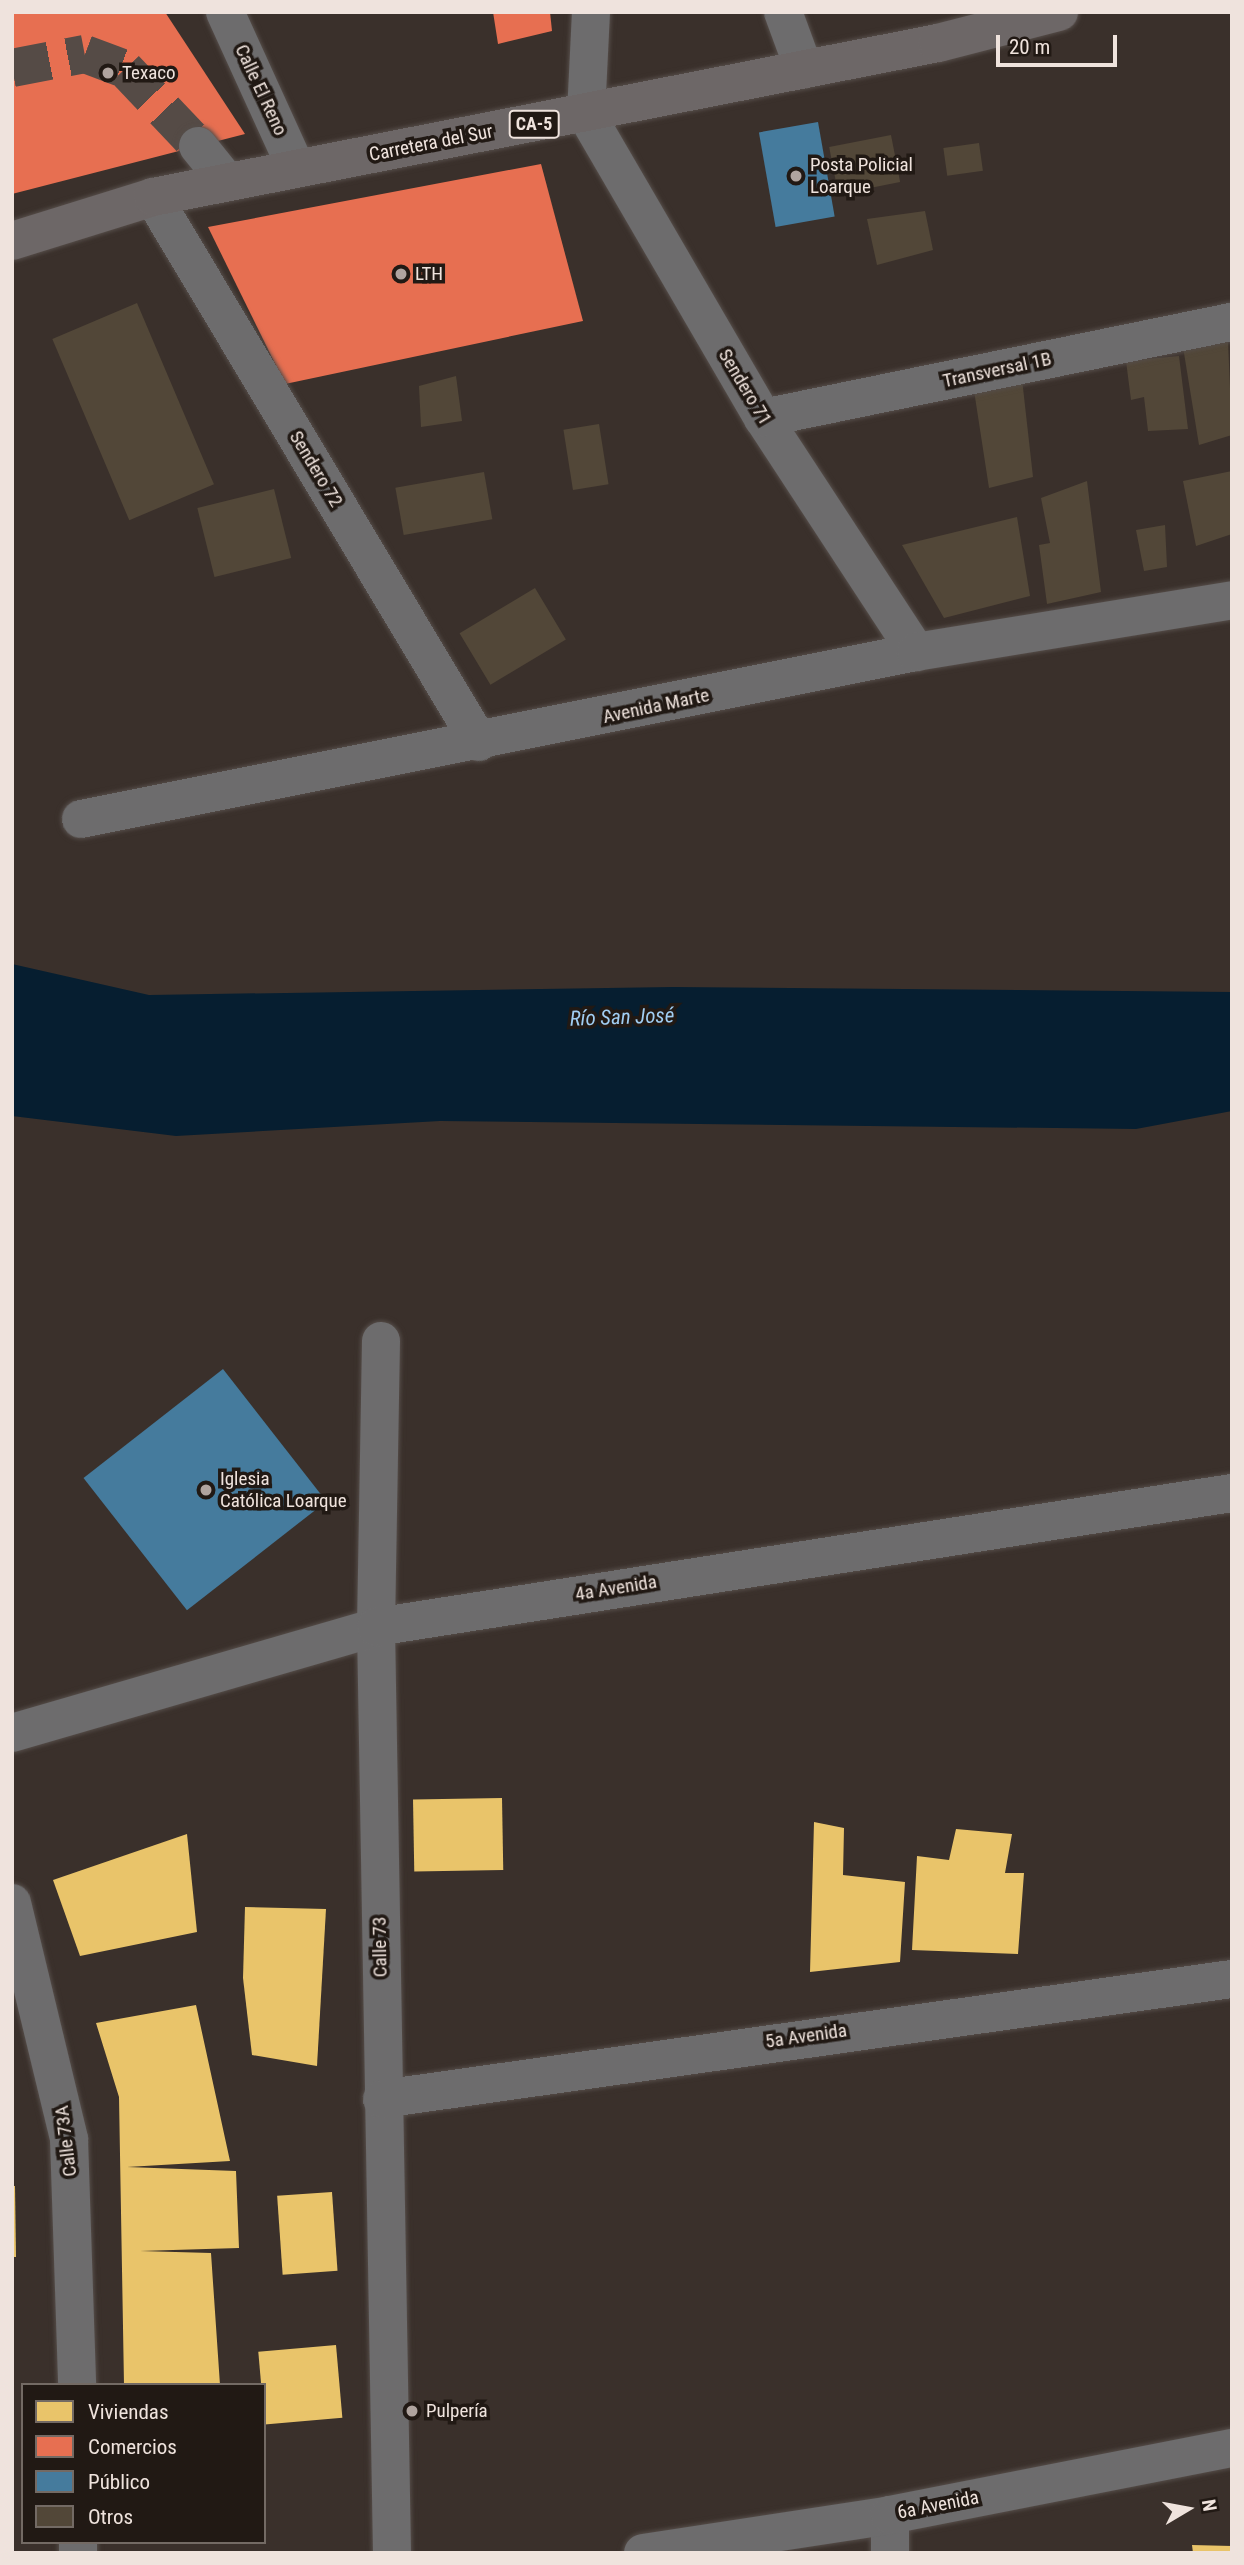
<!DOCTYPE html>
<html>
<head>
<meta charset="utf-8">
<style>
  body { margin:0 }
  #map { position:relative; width:1244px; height:2565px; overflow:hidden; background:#3a302b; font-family:"Roboto Condensed",sans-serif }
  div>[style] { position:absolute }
  .water>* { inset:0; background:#061e30 }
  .homes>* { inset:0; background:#e9c46a; transform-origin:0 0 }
  .shops>* { inset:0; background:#e76f51 }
  .public>* { inset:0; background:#457b9d; transform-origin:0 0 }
  .building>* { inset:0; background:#524738; transform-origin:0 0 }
  .minor-tunnel>* { height:38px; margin-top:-19px; transform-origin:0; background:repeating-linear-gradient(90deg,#554b46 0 38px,transparent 0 57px) }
  .roads { filter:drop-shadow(0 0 2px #554d49) drop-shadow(0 0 2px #554d49) }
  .minor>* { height:38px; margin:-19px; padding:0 19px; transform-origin:19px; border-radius:19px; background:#6d6c6d }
  .highway>* { height:38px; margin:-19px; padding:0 19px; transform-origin:19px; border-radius:19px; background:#6d6767 }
  .dots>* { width:19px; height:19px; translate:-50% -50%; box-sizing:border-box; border:4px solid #211914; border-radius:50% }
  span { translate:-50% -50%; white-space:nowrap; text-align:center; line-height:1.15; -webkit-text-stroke:7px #211914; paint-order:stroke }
  .shield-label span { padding:2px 5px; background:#211914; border:2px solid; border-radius:5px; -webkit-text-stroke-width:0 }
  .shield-label { font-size:18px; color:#efe3dd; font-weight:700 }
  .poi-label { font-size:19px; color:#efe3dd }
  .left { translate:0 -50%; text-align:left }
  .street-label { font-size:19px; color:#efe3dd }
  .water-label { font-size:21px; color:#a0cdf2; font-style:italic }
  .frame { position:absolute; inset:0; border:14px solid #efe3dd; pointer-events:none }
  .legend { position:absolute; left:21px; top:2383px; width:245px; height:161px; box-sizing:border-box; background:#211914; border:2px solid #736a64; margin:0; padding:9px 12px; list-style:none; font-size:21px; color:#efe3dd }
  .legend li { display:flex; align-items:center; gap:14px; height:35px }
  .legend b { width:35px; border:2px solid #736a64 }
  .north { position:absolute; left:1153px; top:2474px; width:70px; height:70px; -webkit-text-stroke:5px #211914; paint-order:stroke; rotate:80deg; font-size:19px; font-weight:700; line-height:28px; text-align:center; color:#efe3dd }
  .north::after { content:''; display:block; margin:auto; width:24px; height:32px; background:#efe3dd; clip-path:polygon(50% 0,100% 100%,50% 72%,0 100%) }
  .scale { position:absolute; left:996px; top:35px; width:121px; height:32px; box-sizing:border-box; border:4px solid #efe3dd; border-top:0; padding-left:9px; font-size:21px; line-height:24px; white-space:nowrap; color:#efe3dd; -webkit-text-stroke:5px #211914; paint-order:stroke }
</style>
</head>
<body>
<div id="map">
  <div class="water">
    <div style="clip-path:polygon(12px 964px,149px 995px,673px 987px,1232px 992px,1232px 1111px,1136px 1129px,440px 1121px,176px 1136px,12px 1116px)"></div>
  </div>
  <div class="homes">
    <div style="left:502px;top:1798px;width:72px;height:89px;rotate:89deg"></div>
    <div style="clip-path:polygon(814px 1822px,844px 1828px,843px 1875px,905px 1882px,900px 1962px,810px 1972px)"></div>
    <div style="clip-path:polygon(956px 1829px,1012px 1834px,1005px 1873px,1024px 1873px,1018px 1954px,912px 1950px,917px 1856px,949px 1860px)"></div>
    <div style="clip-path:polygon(187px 1834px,197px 1932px,80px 1956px,53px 1880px)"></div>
    <div style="clip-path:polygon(245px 1907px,326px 1909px,317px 2066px,252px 2055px,243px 1978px)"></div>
    <div style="clip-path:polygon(196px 2005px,230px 2161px,127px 2167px,236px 2171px,239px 2248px,140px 2251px,211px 2253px,220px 2385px,124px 2385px,119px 2097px,96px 2023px)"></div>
    <div style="clip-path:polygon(12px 2186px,15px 2186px,16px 2257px,12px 2257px)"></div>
    <div style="left:332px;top:2192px;width:79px;height:55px;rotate:86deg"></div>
    <div style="left:336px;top:2345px;width:73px;height:78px;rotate:85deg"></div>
    <div style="clip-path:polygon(1192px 2545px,1232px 2546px,1232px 2553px,1193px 2553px)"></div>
  </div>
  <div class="shops">
    <div style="clip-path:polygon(12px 12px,165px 12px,245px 134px,12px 194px)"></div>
    <div style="clip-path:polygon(493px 12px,550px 12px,552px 31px,498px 44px)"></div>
    <div style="clip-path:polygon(541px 164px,583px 321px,285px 384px,208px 227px)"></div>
  </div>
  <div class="public">
    <div style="left:818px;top:122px;width:96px;height:60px;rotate:80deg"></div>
    <div style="left:223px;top:1369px;width:168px;height:177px;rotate:52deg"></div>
  </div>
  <div class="building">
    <div style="left:891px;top:135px;width:48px;height:63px;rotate:79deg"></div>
    <div style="left:979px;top:143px;width:28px;height:36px;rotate:82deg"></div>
    <div style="clip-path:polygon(925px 211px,933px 250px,877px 265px,867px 219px)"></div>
    <div style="left:137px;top:303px;width:197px;height:92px;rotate:67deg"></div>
    <div style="clip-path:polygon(1228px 341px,1232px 435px,1199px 445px,1183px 347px)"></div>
    <div style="clip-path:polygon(1179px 356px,1188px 429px,1148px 431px,1144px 397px,1131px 400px,1126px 361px)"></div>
    <div style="clip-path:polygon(456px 376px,462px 421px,421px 427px,419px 386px)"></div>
    <div style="clip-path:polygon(1022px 379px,1033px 477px,989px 488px,973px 384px)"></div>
    <div style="left:599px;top:424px;width:61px;height:36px;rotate:81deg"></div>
    <div style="clip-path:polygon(1232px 471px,1232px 534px,1196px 546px,1183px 481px)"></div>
    <div style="left:484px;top:472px;width:48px;height:90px;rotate:80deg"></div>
    <div style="clip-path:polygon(1087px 481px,1101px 592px,1047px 604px,1039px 545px,1050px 543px,1041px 498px)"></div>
    <div style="left:274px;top:489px;width:71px;height:79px;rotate:76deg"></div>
    <div style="clip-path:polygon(1017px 517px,1030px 596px,944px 618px,902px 545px)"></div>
    <div style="clip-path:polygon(1165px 525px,1167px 567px,1144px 571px,1136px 530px)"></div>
    <div style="left:535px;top:588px;width:60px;height:88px;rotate:59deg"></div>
  </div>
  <div class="minor-tunnel">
    <div style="left:12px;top:68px;width:74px;rotate:-10.9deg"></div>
    <div style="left:85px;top:54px;width:43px;rotate:20.6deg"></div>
    <div style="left:125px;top:69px;width:106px;rotate:46.5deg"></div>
  </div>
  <div class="roads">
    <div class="minor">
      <div style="left:225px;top:12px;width:171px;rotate:65.5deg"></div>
      <div style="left:591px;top:12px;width:102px;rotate:92.8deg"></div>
      <div style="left:586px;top:114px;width:352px;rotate:59.8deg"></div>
      <div style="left:763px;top:418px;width:280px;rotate:56.8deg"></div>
      <div style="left:783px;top:12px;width:61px;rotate:69.8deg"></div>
      <div style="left:198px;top:146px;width:46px;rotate:51.1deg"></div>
      <div style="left:153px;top:197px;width:635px;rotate:59.11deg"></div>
      <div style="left:763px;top:418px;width:479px;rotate:-11.6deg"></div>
      <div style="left:81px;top:819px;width:852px;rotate:-11.31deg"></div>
      <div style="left:916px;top:652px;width:320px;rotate:-9.3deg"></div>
      <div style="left:381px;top:1341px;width:286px;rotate:91deg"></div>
      <div style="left:376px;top:1627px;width:926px;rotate:89.01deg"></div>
      <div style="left:12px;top:1733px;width:379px;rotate:-16.2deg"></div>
      <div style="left:376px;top:1627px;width:866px;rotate:-8.9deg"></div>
      <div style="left:12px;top:1903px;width:243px;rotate:76.4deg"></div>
      <div style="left:69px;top:2139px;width:246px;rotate:88.1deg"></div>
      <div style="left:382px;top:2099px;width:858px;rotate:-8.04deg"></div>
      <div style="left:890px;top:2515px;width:38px;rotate:90deg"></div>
      <div style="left:78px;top:2542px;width:11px;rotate:90deg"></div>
      <div style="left:643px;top:2553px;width:250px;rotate:-8.7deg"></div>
      <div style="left:890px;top:2515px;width:349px;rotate:-11.1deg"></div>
    </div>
    <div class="highway">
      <div style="left:12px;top:241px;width:148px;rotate:-17.3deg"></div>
      <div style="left:153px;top:197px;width:800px;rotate:-11.1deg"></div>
      <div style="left:938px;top:43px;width:125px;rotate:-14.4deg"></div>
    </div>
  </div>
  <div class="dots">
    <div style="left:108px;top:73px;background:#b0a49f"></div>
    <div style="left:796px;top:176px;background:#b0a49f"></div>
    <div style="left:401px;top:274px;background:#b0a49f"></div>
    <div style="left:206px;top:1490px;background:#b0a49f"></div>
    <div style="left:412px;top:2411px;background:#b0a49f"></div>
  </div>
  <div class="shield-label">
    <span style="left:534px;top:124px">CA-5</span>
  </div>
  <div class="poi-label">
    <span class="left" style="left:122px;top:73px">Texaco</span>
    <span class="left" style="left:810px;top:176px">Posta Policial<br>Loarque</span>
    <span class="left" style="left:415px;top:274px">LTH</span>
    <span class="left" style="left:220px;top:1490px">Iglesia<br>Católica Loarque</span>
    <span class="left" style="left:426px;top:2411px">Pulpería</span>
  </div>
  <div class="street-label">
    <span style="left:261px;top:90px;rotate:65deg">Calle El Reno</span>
    <span style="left:431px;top:143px;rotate:-11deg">Carretera del Sur</span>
    <span style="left:997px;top:370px;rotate:-12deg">Transversal 1B</span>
    <span style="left:745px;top:387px;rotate:59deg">Sendero 71</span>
    <span style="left:316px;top:469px;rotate:59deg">Sendero 72</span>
    <span style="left:656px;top:706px;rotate:-12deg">Avenida Marte</span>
    <span style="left:616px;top:1588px;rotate:-9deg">4a Avenida</span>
    <span style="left:380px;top:1947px;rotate:-91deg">Calle 73</span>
    <span style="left:806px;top:2036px;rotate:-8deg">5a Avenida</span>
    <span style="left:66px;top:2141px;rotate:-97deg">Calle 73A</span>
    <span style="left:938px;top:2505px;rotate:-11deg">6a Avenida</span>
  </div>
  <div class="water-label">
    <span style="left:622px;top:1017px;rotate:-2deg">Río San José</span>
  </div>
  <div class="frame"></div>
  <ul class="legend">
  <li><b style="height:19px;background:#e9c46a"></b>Viviendas</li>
  <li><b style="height:19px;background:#e76f51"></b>Comercios</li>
  <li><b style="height:19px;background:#457b9d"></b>Público</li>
  <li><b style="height:19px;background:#524738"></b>Otros</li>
  </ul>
  <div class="north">N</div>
  <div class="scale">20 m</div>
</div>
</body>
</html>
